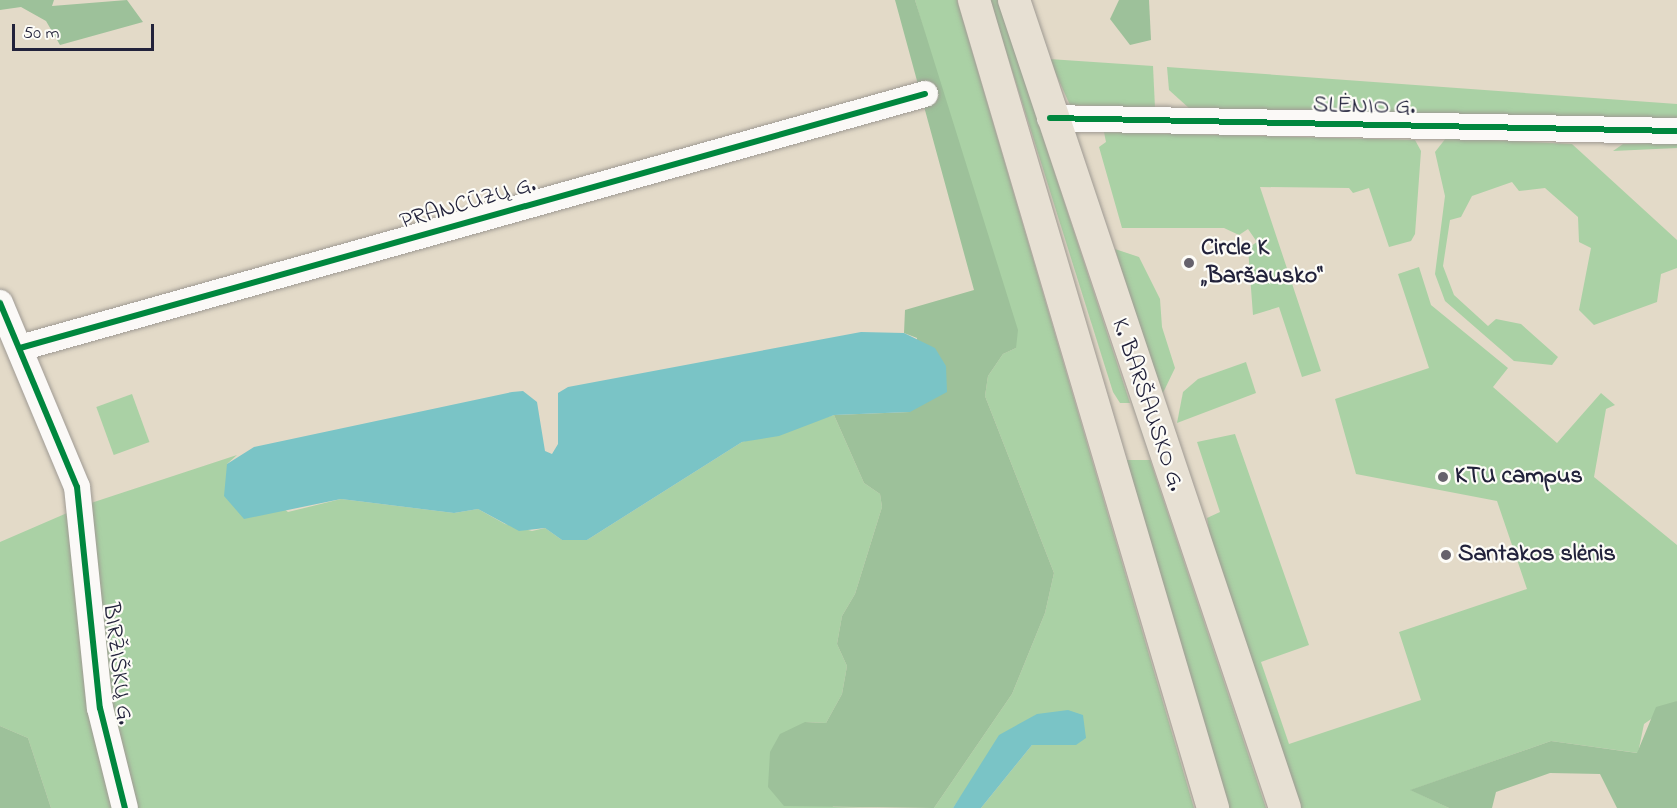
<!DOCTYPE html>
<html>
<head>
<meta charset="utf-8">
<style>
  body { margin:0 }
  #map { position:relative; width:1677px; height:808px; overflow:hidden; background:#e3dac8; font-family:"Indie Flower",sans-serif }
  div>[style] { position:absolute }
  .green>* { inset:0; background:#aad1a5; transform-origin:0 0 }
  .forest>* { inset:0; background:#9dc19a }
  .water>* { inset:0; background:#7ac4c6 }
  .roads { filter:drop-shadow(0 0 2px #9f9a93) drop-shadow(0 0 2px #9f9a93) }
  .minor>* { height:26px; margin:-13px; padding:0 13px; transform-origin:13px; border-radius:13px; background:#fbf9f7 }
  .major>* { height:32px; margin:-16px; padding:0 16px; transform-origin:16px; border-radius:16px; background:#e7e0d3 }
  .cycleway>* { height:6px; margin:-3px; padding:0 3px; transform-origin:3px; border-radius:3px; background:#00873e }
  .dots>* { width:16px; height:16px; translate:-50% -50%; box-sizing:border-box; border:3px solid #fdfcf7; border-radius:50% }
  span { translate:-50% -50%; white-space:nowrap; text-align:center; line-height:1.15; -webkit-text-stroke:4.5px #fdfcf7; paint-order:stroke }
  .street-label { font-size:24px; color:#22223b }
  .poi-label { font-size:24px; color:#22223b; font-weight:700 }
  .left { translate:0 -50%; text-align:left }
  .scale { position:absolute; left:12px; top:24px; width:142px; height:27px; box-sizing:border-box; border:3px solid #22223b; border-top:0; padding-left:8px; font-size:18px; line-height:21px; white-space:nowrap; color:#22223b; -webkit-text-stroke:4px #fdfcf7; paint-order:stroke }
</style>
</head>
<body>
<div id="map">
  <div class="green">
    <div style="clip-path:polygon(915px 0,957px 0,1194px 808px,981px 808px,1032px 745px,1076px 745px,1068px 710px,968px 786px,953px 808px,934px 808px,1012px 694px,1045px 613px,1054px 573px,985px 396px,988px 376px,1003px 354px,1016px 348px)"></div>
    <div style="clip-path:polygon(990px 0,998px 0,1130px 403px,1120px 403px,1113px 392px)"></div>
    <div style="clip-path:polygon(1049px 59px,1153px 66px,1155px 108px,1070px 105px)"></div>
    <div style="clip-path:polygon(1167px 67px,1677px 104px,1677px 117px,1671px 122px,1190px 109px,1169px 90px)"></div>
    <div style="clip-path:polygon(1104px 132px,1415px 140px,1421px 151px,1415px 234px,1411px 241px,1389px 247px,1369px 188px,1353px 193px,1349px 188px,1260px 187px,1321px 371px,1302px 377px,1279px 307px,1253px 315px,1248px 248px,1257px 242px,1248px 229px,1239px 235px,1224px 228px,1122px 228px,1099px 147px,1106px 142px)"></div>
    <div style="clip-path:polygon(1446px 138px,1572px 144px,1677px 240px,1677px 268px,1661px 274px,1657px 302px,1594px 325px,1579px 310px,1591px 248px,1579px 242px,1578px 217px,1545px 188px,1519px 191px,1512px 182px,1472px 196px,1461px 217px,1450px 220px,1443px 266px,1454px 295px,1488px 326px,1496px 319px,1521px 324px,1558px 357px,1552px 365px,1514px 361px,1445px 301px,1435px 274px,1445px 196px,1435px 152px)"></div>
    <div style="clip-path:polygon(1677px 142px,1677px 148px,1613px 151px,1623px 144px)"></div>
    <div style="clip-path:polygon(1115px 249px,1139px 257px,1160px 299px,1162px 327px,1175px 368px,1161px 397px)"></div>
    <div style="clip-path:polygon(1419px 267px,1431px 305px,1508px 368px,1493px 387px,1557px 443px,1601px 393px,1615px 405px,1606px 409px,1594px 477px,1677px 545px,1677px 701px,1644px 724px,1638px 753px,1551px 741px,1411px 790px,1449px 808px,1299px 808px,1211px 543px,1207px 518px,1220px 512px,1197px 442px,1235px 434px,1309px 645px,1261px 662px,1289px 744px,1421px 700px,1399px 632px,1527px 589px,1497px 501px,1356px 474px,1335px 399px,1429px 368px,1398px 274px)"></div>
    <div style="clip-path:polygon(1246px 362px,1256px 393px,1177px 423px,1183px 392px,1198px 379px)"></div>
    <div style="left:132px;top:394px;width:51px;height:38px;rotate:70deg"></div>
    <div style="clip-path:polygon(834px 415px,864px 483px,880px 494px,882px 507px,855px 594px,842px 616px,837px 644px,847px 666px,842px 694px,826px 723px,805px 722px,833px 807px,878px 808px,133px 808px,102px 660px,91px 503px,237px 455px,227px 464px,288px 512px,341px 499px,454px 513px,478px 509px,505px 524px,532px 531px,545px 528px,562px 540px,587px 540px,742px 442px)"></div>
    <div style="clip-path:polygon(1124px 460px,1150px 460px,1266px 808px,1229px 808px)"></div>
    <div style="clip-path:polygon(74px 510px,115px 808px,51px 808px,28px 738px,0 726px,0 542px)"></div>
  </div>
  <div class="forest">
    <div style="clip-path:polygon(0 0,54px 0,52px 6px,127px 0,143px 22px,60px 45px,46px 21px,21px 7px,0 10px)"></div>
    <div style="clip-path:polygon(895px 0,915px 0,1018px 330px,1016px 348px,1003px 354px,988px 376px,985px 396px,1054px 573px,1045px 613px,1012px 694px,934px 808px,784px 806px,768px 787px,770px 752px,780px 734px,805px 722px,826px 723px,842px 694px,847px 666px,837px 644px,842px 616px,855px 594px,882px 507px,880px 494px,864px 483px,834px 415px,910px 412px,917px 338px,904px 333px,905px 310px,974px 290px)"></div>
    <div style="clip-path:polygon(1119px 0,1149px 0,1151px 40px,1130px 45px,1110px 19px)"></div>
    <div style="clip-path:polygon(1677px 701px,1677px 808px,1617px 808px,1600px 774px,1550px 773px,1496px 792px,1492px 808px,1449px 808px,1410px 790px,1551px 741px,1637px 753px,1656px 707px)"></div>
    <div style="clip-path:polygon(0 726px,28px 738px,51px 808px,0 808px)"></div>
  </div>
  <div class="water">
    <div style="clip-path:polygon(861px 332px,904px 333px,935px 348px,946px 366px,947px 392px,910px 412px,834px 415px,779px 436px,742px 442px,587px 540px,562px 540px,545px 528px,519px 531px,478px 509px,454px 513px,341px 499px,244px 519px,224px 496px,227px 464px,254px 447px,512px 392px,523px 391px,537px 402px,545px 451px,552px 454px,558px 444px,558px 393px,568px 387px)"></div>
    <div style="clip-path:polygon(1068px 710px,1083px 715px,1086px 738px,1076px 745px,1032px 745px,981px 808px,953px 808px,999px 735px,1037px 714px)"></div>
  </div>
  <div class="roads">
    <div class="minor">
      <div style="left:1050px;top:118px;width:627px;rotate:1.19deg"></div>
      <div style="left:0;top:303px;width:199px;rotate:67.3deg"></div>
      <div style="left:77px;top:487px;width:222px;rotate:84.1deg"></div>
      <div style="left:100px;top:708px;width:103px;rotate:76deg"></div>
      <div style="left:20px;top:348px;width:940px;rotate:-15.68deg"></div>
    </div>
    <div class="major">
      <div style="left:974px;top:0;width:843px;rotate:73.52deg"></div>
      <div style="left:1014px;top:0;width:852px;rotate:71.46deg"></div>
    </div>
  </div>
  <div class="cycleway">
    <div style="left:1050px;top:118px;width:627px;rotate:1.19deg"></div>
    <div style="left:0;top:303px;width:199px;rotate:67.3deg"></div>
    <div style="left:77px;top:487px;width:222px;rotate:84.1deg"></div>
    <div style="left:100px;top:708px;width:103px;rotate:76deg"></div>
    <div style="left:20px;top:348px;width:940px;rotate:-15.68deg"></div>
  </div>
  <div class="dots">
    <div style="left:1189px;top:263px;background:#66626c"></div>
    <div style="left:1443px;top:477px;background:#66626c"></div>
    <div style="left:1446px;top:555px;background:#66626c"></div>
  </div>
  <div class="street-label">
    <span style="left:1364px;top:107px;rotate:1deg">SLĖNIO G.</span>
    <span style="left:468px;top:204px;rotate:-16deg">PRANCŪZŲ G.</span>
    <span style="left:1147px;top:405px;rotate:71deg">K. BARŠAUSKO G.</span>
    <span style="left:117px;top:664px;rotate:83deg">BIRŽIŠKŲ G.</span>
  </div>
  <div class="poi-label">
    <span class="left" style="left:1201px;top:263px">Circle K<br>„Baršausko“</span>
    <span class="left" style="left:1455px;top:477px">KTU campus</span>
    <span class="left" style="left:1458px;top:555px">Santakos slėnis</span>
  </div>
  <div class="scale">50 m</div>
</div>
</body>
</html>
